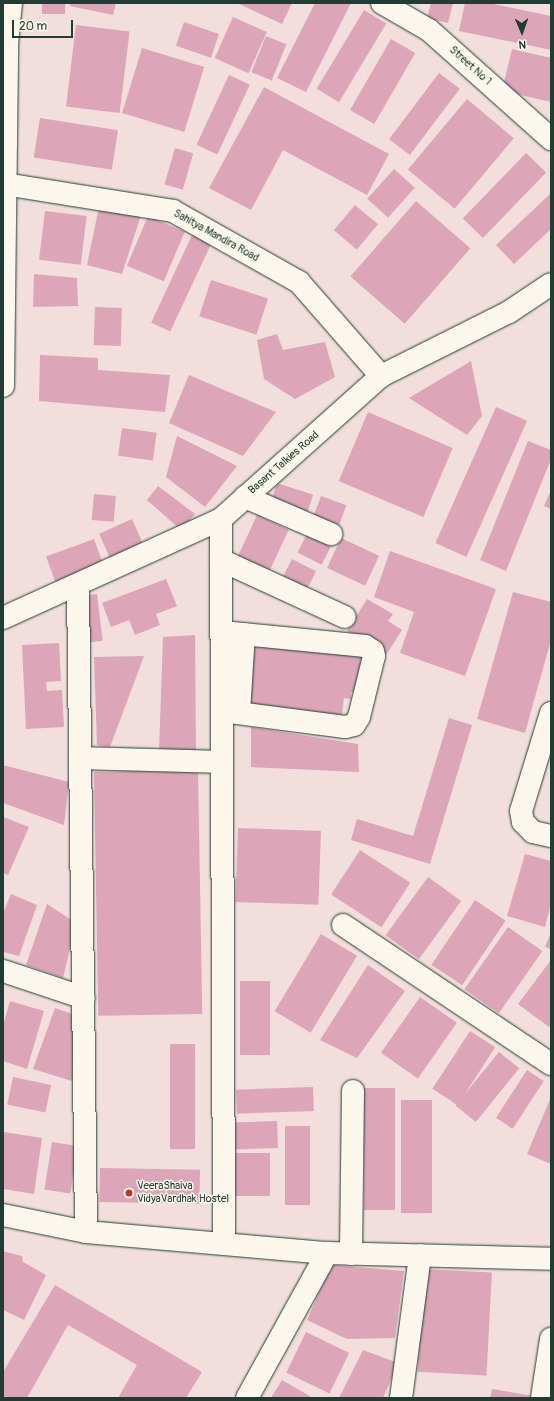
<!DOCTYPE html>
<html>
<head>
<meta charset="utf-8">
<style>
  body { margin:0 }
  #map { position:relative; width:554px; height:1401px; overflow:hidden; background:#f2dedc; font-family:Pangolin,sans-serif }
  div>[style] { position:absolute }
  .building>* { inset:0; background:#dda5b8; transform-origin:0 0 }
  .roads { filter:drop-shadow(0 0 1px #1f3d34) drop-shadow(0 0 1px #1f3d34) }
  .minor>* { height:22px; margin:-11px; padding:0 11px; transform-origin:11px; border-radius:11px; background:#fbf7ec }
  .dots>* { width:11px; height:11px; translate:-50% -50%; box-sizing:border-box; border:2px solid #fbf7ec; border-radius:50% }
  span { translate:-50% -50%; white-space:nowrap; text-align:center; line-height:1.15; -webkit-text-stroke:3px #fbf7ec; paint-order:stroke }
  .street-label { font-size:11px; color:#1f3d34 }
  .poi-label { font-size:11px; color:#1f3d34 }
  .left { translate:0 -50%; text-align:left }
  .frame { position:absolute; inset:0; border:4px solid #1f3d34; pointer-events:none }
  .north { position:absolute; left:502px; top:12px; width:40px; height:40px; -webkit-text-stroke:3px #fbf7ec; paint-order:stroke; rotate:178deg; font-size:11px; font-weight:700; line-height:16px; text-align:center; color:#1f3d34 }
  .north::after { content:''; display:block; margin:auto; width:14px; height:18px; background:#1f3d34; clip-path:polygon(50% 0,100% 100%,50% 72%,0 100%) }
  .scale { position:absolute; left:12px; top:20px; width:61px; height:18px; box-sizing:border-box; border:2px solid #1f3d34; border-top:0; padding-left:5px; font-size:12px; line-height:14px; white-space:nowrap; color:#1f3d34; -webkit-text-stroke:3px #fbf7ec; paint-order:stroke }
</style>
</head>
<body>
<div id="map">
  <div class="building">
    <div style="left:42px;top:3px;width:23px;height:11px"></div>
    <div style="clip-path:polygon(71px 3px,116px 3px,113px 15px,70px 6px)"></div>
    <div style="clip-path:polygon(237px 3px,292px 3px,282px 24px)"></div>
    <div style="clip-path:polygon(315px 3px,351px 3px,306px 92px,277px 78px)"></div>
    <div style="clip-path:polygon(431px 3px,453px 3px,448px 23px,427px 18px)"></div>
    <div style="clip-path:polygon(465px 3px,489px 3px,551px 16px,551px 50px,459px 31px)"></div>
    <div style="left:364px;top:10px;width:26px;height:92px;rotate:31deg"></div>
    <div style="left:233px;top:17px;width:37px;height:45px;rotate:24deg"></div>
    <div style="left:184px;top:22px;width:37px;height:25px;rotate:19deg"></div>
    <div style="left:76px;top:25px;width:54px;height:82px;rotate:7deg"></div>
    <div style="left:266px;top:36px;width:22px;height:39px;rotate:22deg"></div>
    <div style="left:391px;top:39px;width:28px;height:82px;rotate:30deg"></div>
    <div style="left:142px;top:48px;width:65px;height:68px;rotate:17deg"></div>
    <div style="clip-path:polygon(512px 49px,551px 58px,551px 102px,502px 91px)"></div>
    <div style="left:439px;top:73px;width:26px;height:83px;rotate:37deg"></div>
    <div style="left:229px;top:75px;width:23px;height:77px;rotate:25deg"></div>
    <div style="clip-path:polygon(264px 87px,389px 154px,367px 195px,283px 150px,251px 210px,209px 188px)"></div>
    <div style="left:467px;top:99px;width:61px;height:92px;rotate:40deg"></div>
    <div style="left:40px;top:118px;width:79px;height:40px;rotate:9deg"></div>
    <div style="left:175px;top:148px;width:19px;height:38px;rotate:16deg"></div>
    <div style="left:526px;top:153px;width:28px;height:91px;rotate:44deg"></div>
    <div style="left:394px;top:169px;width:28px;height:40px;rotate:42deg"></div>
    <div style="clip-path:polygon(551px 193px,551px 229px,514px 264px,496px 245px)"></div>
    <div style="left:416px;top:201px;width:72px;height:100px;rotate:41deg"></div>
    <div style="left:355px;top:205px;width:30px;height:33px;rotate:40deg"></div>
    <div style="clip-path:polygon(99px 207px,141px 215px,122px 274px,87px 265px)"></div>
    <div style="left:45px;top:211px;width:42px;height:49px;rotate:7deg"></div>
    <div style="left:148px;top:216px;width:40px;height:54px;rotate:23deg"></div>
    <div style="left:193px;top:233px;width:21px;height:99px;rotate:25deg"></div>
    <div style="clip-path:polygon(34px 274px,77px 278px,78px 306px,33px 307px)"></div>
    <div style="left:211px;top:280px;width:60px;height:38px;rotate:18deg"></div>
    <div style="left:95px;top:307px;width:27px;height:38px;rotate:2deg"></div>
    <div style="clip-path:polygon(277px 334px,283px 350px,325px 342px,335px 377px,295px 399px,264px 379px,257px 340px)"></div>
    <div style="clip-path:polygon(40px 355px,98px 358px,98px 370px,170px 375px,165px 412px,39px 401px)"></div>
    <div style="clip-path:polygon(471px 361px,482px 416px,467px 435px,409px 398px)"></div>
    <div style="clip-path:polygon(189px 375px,276px 412px,243px 456px,169px 423px)"></div>
    <div style="left:496px;top:407px;width:34px;height:149px;rotate:24deg"></div>
    <div style="left:368px;top:412px;width:92px;height:75px;rotate:23deg"></div>
    <div style="left:122px;top:428px;width:35px;height:28px;rotate:8deg"></div>
    <div style="clip-path:polygon(177px 436px,237px 466px,205px 507px,166px 477px)"></div>
    <div style="clip-path:polygon(528px 441px,551px 450px,551px 459px,506px 571px,480px 560px)"></div>
    <div style="left:277px;top:483px;width:38px;height:23px;rotate:18deg"></div>
    <div style="clip-path:polygon(158px 486px,195px 514px,181px 530px,147px 500px)"></div>
    <div style="clip-path:polygon(551px 490px,551px 509px,544px 506px)"></div>
    <div style="left:94px;top:494px;width:22px;height:26px;rotate:5deg"></div>
    <div style="left:321px;top:496px;width:27px;height:26px;rotate:20deg"></div>
    <div style="left:257px;top:515px;width:35px;height:46px;rotate:25deg"></div>
    <div style="left:132px;top:519px;width:32px;height:36px;rotate:66deg"></div>
    <div style="left:308px;top:532px;width:27px;height:23px;rotate:27deg"></div>
    <div style="left:341px;top:538px;width:42px;height:33px;rotate:25deg"></div>
    <div style="left:94px;top:539px;width:27px;height:51px;rotate:70deg"></div>
    <div style="clip-path:polygon(390px 551px,496px 589px,465px 676px,400px 653px,414px 612px,374px 597px)"></div>
    <div style="left:292px;top:559px;width:27px;height:21px;rotate:27deg"></div>
    <div style="clip-path:polygon(166px 579px,177px 606px,156px 614px,160px 625px,135px 635px,129px 620px,111px 627px,102px 603px)"></div>
    <div style="clip-path:polygon(513px 592px,551px 602px,551px 640px,525px 733px,477px 719px)"></div>
    <div style="left:97px;top:594px;width:47px;height:17px;rotate:83deg"></div>
    <div style="clip-path:polygon(367px 599px,393px 614px,388px 621px,402px 630px,386px 655px,347px 631px)"></div>
    <div style="clip-path:polygon(195px 635px,196px 755px,159px 751px,163px 637px)"></div>
    <div style="clip-path:polygon(250px 637px,369px 650px,366px 668px,360px 668px,357px 693px,351px 692px,351px 699px,344px 698px,341px 722px,242px 711px)"></div>
    <div style="clip-path:polygon(59px 643px,61px 681px,46px 682px,47px 691px,62px 690px,64px 727px,26px 729px,22px 645px)"></div>
    <div style="clip-path:polygon(144px 656px,110px 747px,97px 745px,94px 657px)"></div>
    <div style="clip-path:polygon(449px 718px,472px 725px,430px 864px,351px 840px,357px 819px,413px 836px)"></div>
    <div style="clip-path:polygon(251px 727px,358px 744px,359px 772px,251px 767px)"></div>
    <div style="clip-path:polygon(3px 765px,69px 782px,64px 825px,3px 803px)"></div>
    <div style="left:198px;top:770px;width:244px;height:104px;rotate:89deg"></div>
    <div style="clip-path:polygon(3px 817px,29px 827px,8px 875px,3px 873px)"></div>
    <div style="left:238px;top:828px;width:83px;height:74px;rotate:2deg"></div>
    <div style="left:360px;top:850px;width:60px;height:53px;rotate:33deg"></div>
    <div style="clip-path:polygon(525px 854px,551px 861px,551px 904px,545px 927px,507px 916px)"></div>
    <div style="left:428px;top:877px;width:41px;height:72px;rotate:36deg"></div>
    <div style="clip-path:polygon(11px 894px,37px 905px,19px 956px,3px 952px,3px 913px)"></div>
    <div style="left:475px;top:900px;width:37px;height:78px;rotate:34deg"></div>
    <div style="clip-path:polygon(47px 904px,76px 923px,63px 978px,26px 965px)"></div>
    <div style="left:508px;top:927px;width:42px;height:76px;rotate:35deg"></div>
    <div style="clip-path:polygon(551px 932px,551px 949px,545px 947px)"></div>
    <div style="left:321px;top:934px;width:42px;height:90px;rotate:31deg"></div>
    <div style="clip-path:polygon(551px 960px,551px 1025px,549px 1027px,518px 1004px)"></div>
    <div style="clip-path:polygon(368px 965px,405px 991px,357px 1058px,320px 1040px)"></div>
    <div style="left:270px;top:981px;width:74px;height:30px;rotate:90deg"></div>
    <div style="left:420px;top:997px;width:45px;height:68px;rotate:35deg"></div>
    <div style="clip-path:polygon(10px 1001px,44px 1011px,27px 1069px,3px 1061px,3px 1026px)"></div>
    <div style="clip-path:polygon(55px 1008px,75px 1015px,72px 1081px,33px 1069px)"></div>
    <div style="left:470px;top:1031px;width:30px;height:69px;rotate:33deg"></div>
    <div style="left:170px;top:1044px;width:25px;height:105px"></div>
    <div style="left:499px;top:1052px;width:26px;height:69px;rotate:39deg"></div>
    <div style="left:527px;top:1070px;width:20px;height:57px;rotate:33deg"></div>
    <div style="left:13px;top:1077px;width:39px;height:28px;rotate:12deg"></div>
    <div style="left:313px;top:1087px;width:24px;height:77px;rotate:88deg"></div>
    <div style="left:364px;top:1088px;width:31px;height:122px"></div>
    <div style="clip-path:polygon(551px 1097px,551px 1164px,527px 1154px)"></div>
    <div style="left:401px;top:1100px;width:31px;height:113px"></div>
    <div style="left:277px;top:1121px;width:27px;height:43px;rotate:88deg"></div>
    <div style="left:285px;top:1126px;width:25px;height:79px"></div>
    <div style="clip-path:polygon(4px 1132px,42px 1138px,34px 1194px,3px 1189px)"></div>
    <div style="left:52px;top:1142px;width:26px;height:48px;rotate:9deg"></div>
    <div style="left:233px;top:1153px;width:37px;height:43px"></div>
    <div style="left:100px;top:1168px;width:100px;height:34px;rotate:1deg"></div>
    <div style="clip-path:polygon(3px 1251px,22px 1256px,23px 1262px,46px 1275px,24px 1320px,3px 1310px)"></div>
    <div style="clip-path:polygon(331px 1265px,404px 1271px,395px 1338px,347px 1339px,307px 1320px)"></div>
    <div style="left:423px;top:1269px;width:69px;height:103px;rotate:3deg"></div>
    <div style="clip-path:polygon(55px 1285px,202px 1372px,186px 1398px,118px 1398px,137px 1365px,68px 1325px,27px 1398px,3px 1398px,3px 1372px)"></div>
    <div style="left:306px;top:1332px;width:48px;height:45px;rotate:26deg"></div>
    <div style="clip-path:polygon(363px 1350px,398px 1363px,383px 1398px,339px 1398px)"></div>
    <div style="clip-path:polygon(282px 1380px,313px 1398px,271px 1398px)"></div>
    <div style="clip-path:polygon(492px 1389px,539px 1397px,539px 1398px,490px 1398px)"></div>
  </div>
  <div class="roads">
    <div class="minor">
      <div style="left:382px;top:3px;width:54px;rotate:29.9deg"></div>
      <div style="left:429px;top:30px;width:164px;rotate:41.8deg"></div>
      <div style="left:5px;top:184px;width:170px;rotate:9.1deg"></div>
      <div style="left:173px;top:211px;width:145px;rotate:29.4deg"></div>
      <div style="left:299px;top:282px;width:125px;rotate:48.9deg"></div>
      <div style="left:3px;top:386px;width:342px;rotate:-89.3deg"></div>
      <div style="left:7px;top:44px;width:41px;rotate:-84.4deg"></div>
      <div style="left:245px;top:497px;width:94px;rotate:23.3deg"></div>
      <div style="left:221px;top:519px;width:724px;rotate:89.76deg"></div>
      <div style="left:221px;top:560px;width:136px;rotate:24.7deg"></div>
      <div style="left:78px;top:586px;width:646px;rotate:89.29deg"></div>
      <div style="left:3px;top:618px;width:239px;rotate:-24.4deg"></div>
      <div style="left:221px;top:519px;width:215px;rotate:-41.8deg"></div>
      <div style="left:381px;top:376px;width:143px;rotate:-26.6deg"></div>
      <div style="left:509px;top:312px;width:50px;rotate:-33.7deg"></div>
      <div style="left:222px;top:632px;width:144px;rotate:5.6deg"></div>
      <div style="left:365px;top:646px;width:9px;rotate:32deg"></div>
      <div style="left:373px;top:651px;width:5px;rotate:79deg"></div>
      <div style="left:374px;top:656px;width:63px;rotate:103.8deg"></div>
      <div style="left:359px;top:717px;width:9px;rotate:122deg"></div>
      <div style="left:354px;top:725px;width:9px;rotate:167deg"></div>
      <div style="left:345px;top:727px;width:124px;rotate:-172.6deg"></div>
      <div style="left:239px;top:713px;width:79px;rotate:-86.4deg"></div>
      <div style="left:551px;top:713px;width:102px;rotate:107deg"></div>
      <div style="left:521px;top:811px;width:11px;rotate:80deg"></div>
      <div style="left:523px;top:822px;width:14px;rotate:45deg"></div>
      <div style="left:533px;top:832px;width:18px;rotate:13deg"></div>
      <div style="left:80px;top:758px;width:142px;rotate:1.6deg"></div>
      <div style="left:343px;top:925px;width:250px;rotate:33.8deg"></div>
      <div style="left:3px;top:971px;width:85px;rotate:18.4deg"></div>
      <div style="left:3px;top:1215px;width:85px;rotate:11.6deg"></div>
      <div style="left:86px;top:1232px;width:242px;rotate:5deg"></div>
      <div style="left:327px;top:1253px;width:224px;rotate:1.5deg"></div>
      <div style="left:351px;top:1254px;width:163px;rotate:-89.3deg"></div>
      <div style="left:247px;top:1398px;width:166px;rotate:-61.1deg"></div>
      <div style="left:401px;top:1398px;width:144px;rotate:-82.4deg"></div>
      <div style="left:542px;top:1398px;width:60px;rotate:-81.3deg"></div>
    </div>
  </div>
  <div class="dots">
    <div style="left:129px;top:1193px;background:#c8321e"></div>
  </div>
  <div class="street-label">
    <span style="left:470px;top:66px;rotate:42deg">Street No 1</span>
    <span style="left:216px;top:236px;rotate:29deg">Sahitya Mandira Road</span>
    <span style="left:284px;top:463px;rotate:-41deg">Basant Talkies Road</span>
  </div>
  <div class="poi-label">
    <span class="left" style="left:137px;top:1193px">VeeraShaiva<br>VidyaVardhak Hostel</span>
  </div>
  <div class="frame"></div>
  <div class="north">N</div>
  <div class="scale">20 m</div>
</div>
</body>
</html>
